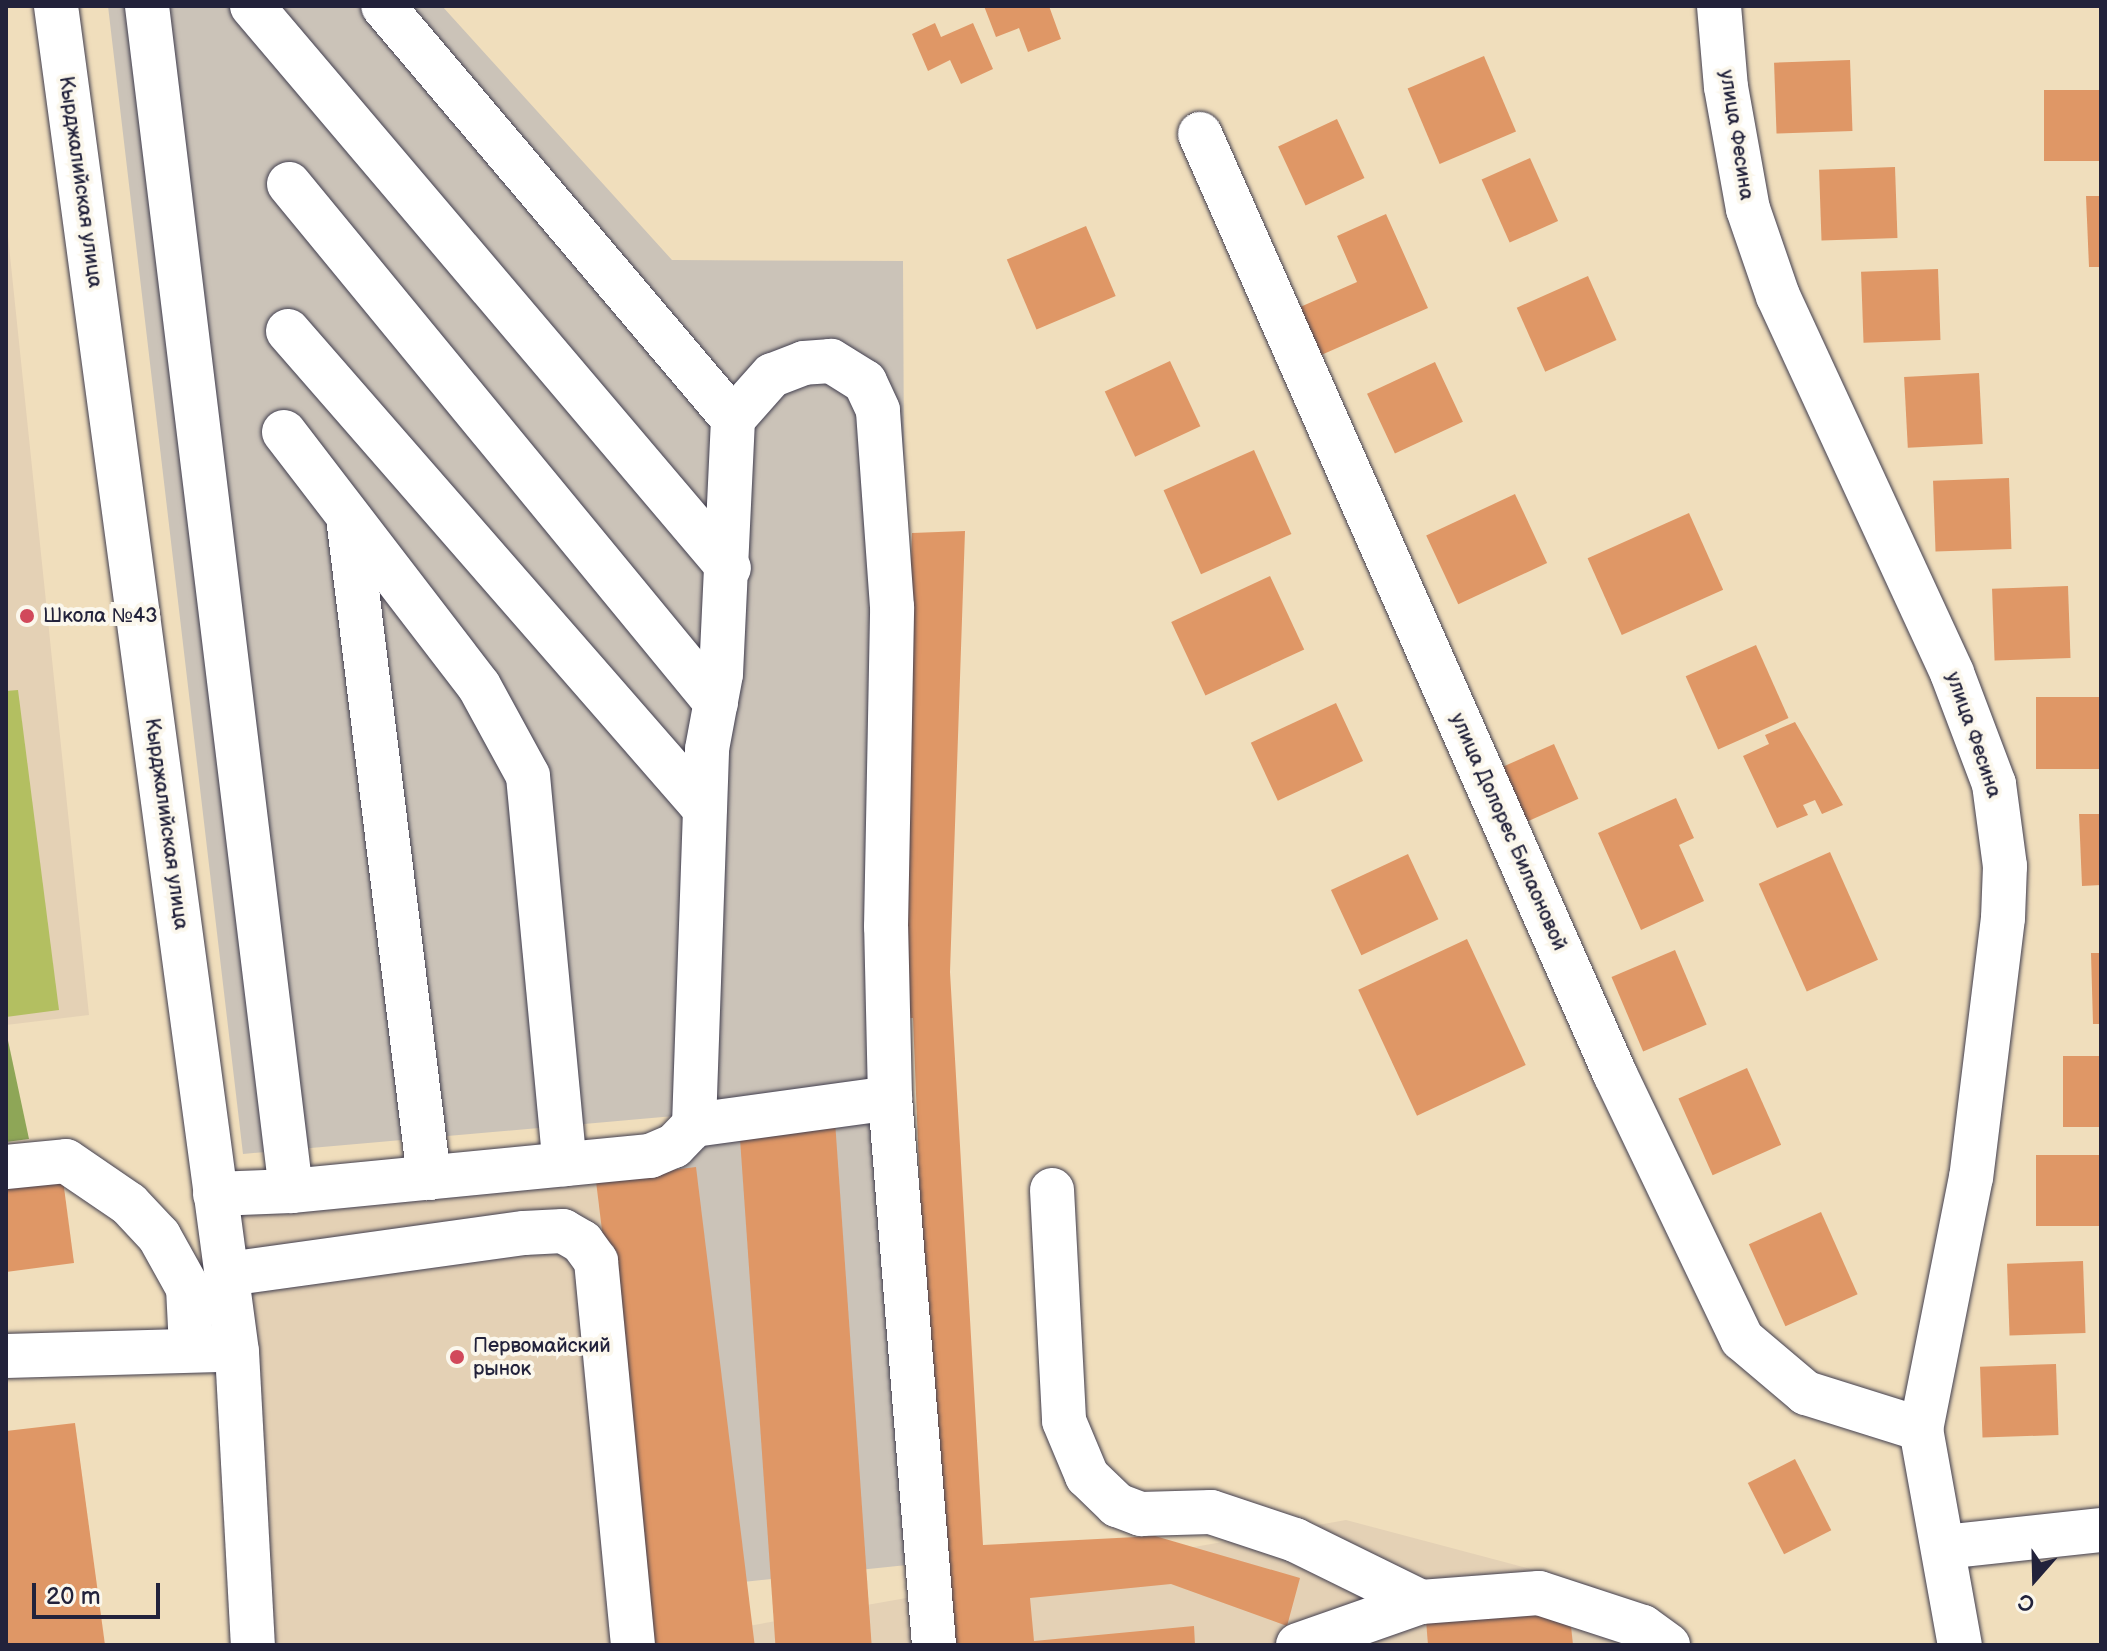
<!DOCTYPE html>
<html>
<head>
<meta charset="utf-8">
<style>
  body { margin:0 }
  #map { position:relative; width:2107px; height:1651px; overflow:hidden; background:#f0debc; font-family:"Balsamiq Sans",sans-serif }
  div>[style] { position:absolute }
  .built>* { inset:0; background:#e4d1b5 }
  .industrial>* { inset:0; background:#cbc3b8 }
  .green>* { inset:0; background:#b3bf61 }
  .forest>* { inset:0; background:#8ea657 }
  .building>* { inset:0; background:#df9766; transform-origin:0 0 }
  .roads { filter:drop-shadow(0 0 2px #413e4e) drop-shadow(0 0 2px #413e4e) }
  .minor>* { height:44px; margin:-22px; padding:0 22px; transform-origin:22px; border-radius:22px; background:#fff }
  .dots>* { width:22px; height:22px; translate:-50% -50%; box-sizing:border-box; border:4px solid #fbf7ec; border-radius:50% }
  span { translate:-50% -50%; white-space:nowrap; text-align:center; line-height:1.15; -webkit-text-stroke:8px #fbf7ec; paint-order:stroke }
  .street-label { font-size:20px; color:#22223b }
  .poi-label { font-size:20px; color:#22223b }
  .left { translate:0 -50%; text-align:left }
  .frame { position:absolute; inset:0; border:8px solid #22223b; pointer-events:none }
  .north { position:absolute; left:1995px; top:1539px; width:80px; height:80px; -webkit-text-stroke:6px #fbf7ec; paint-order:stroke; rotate:200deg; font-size:22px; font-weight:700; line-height:32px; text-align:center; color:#22223b }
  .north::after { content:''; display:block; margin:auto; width:28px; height:36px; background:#22223b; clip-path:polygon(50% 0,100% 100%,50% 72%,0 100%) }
  .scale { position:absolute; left:32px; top:1583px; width:128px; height:36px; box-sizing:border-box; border:4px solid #22223b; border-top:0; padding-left:10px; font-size:24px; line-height:28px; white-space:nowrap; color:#22223b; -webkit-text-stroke:6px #fbf7ec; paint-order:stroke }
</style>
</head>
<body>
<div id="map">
  <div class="built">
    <div style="clip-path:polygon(6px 217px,89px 1015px,6px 1025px)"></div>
    <div style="clip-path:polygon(654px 1139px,709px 1633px,1346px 1520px,1595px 1586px,1679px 1645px,272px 1645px,215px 1194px)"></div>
  </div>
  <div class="industrial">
    <div style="clip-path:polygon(108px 6px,442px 6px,672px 260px,903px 261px,907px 1072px,936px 1562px,724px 1584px,674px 1116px,243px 1154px)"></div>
  </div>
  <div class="green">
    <div style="clip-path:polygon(18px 690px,59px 1010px,6px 1017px,6px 691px)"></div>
  </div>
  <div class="forest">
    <div style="clip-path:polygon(6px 1031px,29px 1139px,6px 1142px)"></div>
  </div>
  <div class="building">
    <div style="clip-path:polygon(984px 6px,1049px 6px,1061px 39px,1028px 52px,1019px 28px,996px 37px)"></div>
    <div style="clip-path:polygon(935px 23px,941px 37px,973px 23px,993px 69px,961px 84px,950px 60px,928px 71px,912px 34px)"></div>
    <div style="left:1484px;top:56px;width:82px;height:83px;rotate:67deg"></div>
    <div style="left:1850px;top:60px;width:71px;height:76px;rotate:88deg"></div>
    <div style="left:2101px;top:90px;width:71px;height:57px;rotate:90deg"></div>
    <div style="left:1337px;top:119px;width:65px;height:65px;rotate:65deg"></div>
    <div style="left:1530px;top:158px;width:69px;height:53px;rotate:66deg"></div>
    <div style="left:1895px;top:167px;width:71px;height:76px;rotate:88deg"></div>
    <div style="clip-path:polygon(2086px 196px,2101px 196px,2101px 267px,2089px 267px)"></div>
    <div style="clip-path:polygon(1386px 214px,1428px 308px,1303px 363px,1282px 315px,1357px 282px,1337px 236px)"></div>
    <div style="left:1086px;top:226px;width:76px;height:86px;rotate:67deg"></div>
    <div style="left:1938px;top:269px;width:71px;height:77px;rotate:88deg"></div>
    <div style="left:1588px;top:276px;width:70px;height:78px;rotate:66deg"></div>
    <div style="left:1170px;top:361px;width:72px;height:72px;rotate:65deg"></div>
    <div style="left:1435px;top:362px;width:66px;height:75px;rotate:65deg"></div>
    <div style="left:1979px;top:373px;width:71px;height:75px;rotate:87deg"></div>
    <div style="left:1254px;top:450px;width:92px;height:99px;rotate:66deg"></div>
    <div style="left:2009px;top:478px;width:71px;height:76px;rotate:88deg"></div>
    <div style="left:1515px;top:494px;width:76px;height:98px;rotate:65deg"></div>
    <div style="left:1689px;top:513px;width:84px;height:111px;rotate:66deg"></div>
    <div style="clip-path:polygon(965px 531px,950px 972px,983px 1545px,1155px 1536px,1300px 1578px,1287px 1626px,1171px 1584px,1030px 1598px,1034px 1641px,1194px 1626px,1195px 1645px,938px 1645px,913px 1018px,898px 1018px,901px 842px,912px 533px)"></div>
    <div style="left:1270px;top:576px;width:81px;height:109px;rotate:65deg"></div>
    <div style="left:2068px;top:586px;width:72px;height:76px;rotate:88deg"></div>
    <div style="left:1756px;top:645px;width:80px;height:77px;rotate:66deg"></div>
    <div style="left:2101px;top:697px;width:72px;height:65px;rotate:90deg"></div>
    <div style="left:1336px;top:703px;width:64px;height:94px;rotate:65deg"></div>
    <div style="clip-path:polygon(1795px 722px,1843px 805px,1822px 814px,1815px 800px,1803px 805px,1808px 815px,1777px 828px,1743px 756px,1769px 744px,1765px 735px)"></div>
    <div style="left:1554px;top:744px;width:60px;height:67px;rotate:66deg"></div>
    <div style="clip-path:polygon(1676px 798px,1694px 838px,1679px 845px,1704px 901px,1641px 930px,1598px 833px)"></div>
    <div style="clip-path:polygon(2079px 814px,2101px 814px,2101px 885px,2082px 886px)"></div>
    <div style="left:1830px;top:852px;width:118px;height:78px;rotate:66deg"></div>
    <div style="left:1408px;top:854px;width:72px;height:85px;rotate:65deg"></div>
    <div style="left:1467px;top:939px;width:139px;height:120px;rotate:65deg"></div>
    <div style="left:1675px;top:950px;width:81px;height:69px;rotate:67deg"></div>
    <div style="clip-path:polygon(2091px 953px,2101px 953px,2101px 1024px,2093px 1024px)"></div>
    <div style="left:2101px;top:1056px;width:71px;height:38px;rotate:90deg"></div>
    <div style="left:1747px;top:1068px;width:84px;height:75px;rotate:66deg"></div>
    <div style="left:835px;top:1121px;width:524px;height:96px;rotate:86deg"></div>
    <div style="left:2101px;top:1155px;width:71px;height:65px;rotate:90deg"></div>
    <div style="left:696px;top:1167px;width:481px;height:101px;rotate:83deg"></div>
    <div style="clip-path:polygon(63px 1180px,74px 1263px,6px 1272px,6px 1187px)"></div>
    <div style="left:1821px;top:1212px;width:90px;height:79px;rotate:66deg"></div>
    <div style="left:2083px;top:1261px;width:72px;height:76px;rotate:88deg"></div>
    <div style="left:2056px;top:1364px;width:71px;height:76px;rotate:88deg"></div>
    <div style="clip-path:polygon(75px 1423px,105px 1645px,6px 1645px,6px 1431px)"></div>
    <div style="left:1795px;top:1459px;width:80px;height:53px;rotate:63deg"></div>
    <div style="clip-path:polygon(1569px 1607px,1573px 1645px,1428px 1645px,1426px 1620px)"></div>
  </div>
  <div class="roads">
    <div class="minor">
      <div style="left:56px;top:6px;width:1358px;rotate:82.34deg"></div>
      <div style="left:237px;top:1352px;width:293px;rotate:86.9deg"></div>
      <div style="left:147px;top:6px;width:1194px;rotate:83.07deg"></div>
      <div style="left:252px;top:6px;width:737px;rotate:49.68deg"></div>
      <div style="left:1719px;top:6px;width:81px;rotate:85.1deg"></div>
      <div style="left:1726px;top:87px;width:124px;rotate:79.8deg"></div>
      <div style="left:1748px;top:209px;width:92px;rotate:71deg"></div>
      <div style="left:1778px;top:296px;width:415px;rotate:65.2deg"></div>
      <div style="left:1952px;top:673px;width:119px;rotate:69.3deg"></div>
      <div style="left:1994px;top:784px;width:83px;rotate:82.4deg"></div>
      <div style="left:2005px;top:866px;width:52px;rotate:92.2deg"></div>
      <div style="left:2003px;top:918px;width:261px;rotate:97deg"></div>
      <div style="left:1971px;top:1177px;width:257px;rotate:101.2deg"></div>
      <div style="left:1921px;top:1429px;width:219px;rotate:79.8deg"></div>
      <div style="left:1200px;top:134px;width:1028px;rotate:66.18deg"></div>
      <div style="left:1615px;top:1074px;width:294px;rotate:64.4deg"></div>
      <div style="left:1742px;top:1339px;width:84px;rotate:40.2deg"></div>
      <div style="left:1806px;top:1393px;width:121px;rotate:17.4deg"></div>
      <div style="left:289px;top:184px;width:672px;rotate:50.55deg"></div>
      <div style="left:288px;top:331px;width:634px;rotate:48.9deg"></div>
      <div style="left:284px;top:432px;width:320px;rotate:52.5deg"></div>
      <div style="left:479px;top:686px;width:102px;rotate:61.4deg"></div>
      <div style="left:528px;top:776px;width:390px;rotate:84.6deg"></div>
      <div style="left:348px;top:517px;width:666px;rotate:83.01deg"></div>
      <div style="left:890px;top:1098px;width:549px;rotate:85.4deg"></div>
      <div style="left:694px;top:1125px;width:198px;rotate:-7.8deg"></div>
      <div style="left:890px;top:1098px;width:171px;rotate:-91.3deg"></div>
      <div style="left:886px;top:927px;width:320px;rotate:-88.9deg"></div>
      <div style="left:892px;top:607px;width:197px;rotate:-94.1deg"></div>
      <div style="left:878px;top:410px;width:31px;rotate:-115deg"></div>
      <div style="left:865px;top:382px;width:40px;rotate:-148deg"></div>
      <div style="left:831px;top:361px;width:27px;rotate:176deg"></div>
      <div style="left:804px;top:363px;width:34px;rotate:159deg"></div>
      <div style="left:772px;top:375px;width:59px;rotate:131.6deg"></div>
      <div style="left:6px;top:1167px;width:60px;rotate:-5.7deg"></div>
      <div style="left:66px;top:1161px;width:76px;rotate:34.3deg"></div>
      <div style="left:129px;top:1204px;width:44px;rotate:46.8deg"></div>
      <div style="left:159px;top:1236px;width:60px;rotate:60.9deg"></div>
      <div style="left:188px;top:1288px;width:59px;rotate:87.1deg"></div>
      <div style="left:1052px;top:1190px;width:231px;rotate:87deg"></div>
      <div style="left:1064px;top:1421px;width:60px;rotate:67.3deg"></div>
      <div style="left:1087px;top:1476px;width:42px;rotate:44deg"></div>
      <div style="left:1117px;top:1505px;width:26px;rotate:21deg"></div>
      <div style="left:1141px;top:1514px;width:70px;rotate:-1.6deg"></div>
      <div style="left:1211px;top:1512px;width:89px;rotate:18.4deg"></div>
      <div style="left:1295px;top:1540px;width:140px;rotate:26.2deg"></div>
      <div style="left:215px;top:1194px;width:76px;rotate:-2.3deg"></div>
      <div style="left:291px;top:1191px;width:361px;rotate:-5.6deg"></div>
      <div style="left:650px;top:1156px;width:26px;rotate:-23deg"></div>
      <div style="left:674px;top:1146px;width:29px;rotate:-46deg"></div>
      <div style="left:694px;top:1125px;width:376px;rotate:-88deg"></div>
      <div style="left:707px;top:749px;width:76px;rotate:-79.4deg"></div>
      <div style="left:721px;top:674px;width:255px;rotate:-87.3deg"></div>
      <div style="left:733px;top:419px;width:541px;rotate:-130.28deg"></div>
      <div style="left:228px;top:1274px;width:299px;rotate:-7.9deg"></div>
      <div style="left:524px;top:1233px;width:39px;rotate:-3deg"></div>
      <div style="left:563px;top:1231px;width:22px;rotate:30deg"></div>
      <div style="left:582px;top:1242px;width:24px;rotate:54deg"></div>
      <div style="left:596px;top:1261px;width:386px;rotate:84.5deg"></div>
      <div style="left:6px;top:1356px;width:213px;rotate:-1.6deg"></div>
      <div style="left:1944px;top:1547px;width:158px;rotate:-6.2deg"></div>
      <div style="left:1298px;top:1645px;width:130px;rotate:-19.3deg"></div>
      <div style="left:1421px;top:1602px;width:118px;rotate:-4.4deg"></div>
      <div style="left:1539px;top:1593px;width:109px;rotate:18.1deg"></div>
      <div style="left:1643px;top:1627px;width:31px;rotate:36deg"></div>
    </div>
  </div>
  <div class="dots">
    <div style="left:27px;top:616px;background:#d1495b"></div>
    <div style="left:457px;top:1357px;background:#d1495b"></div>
  </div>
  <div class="street-label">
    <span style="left:1736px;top:135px;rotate:81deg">улица Фесина</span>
    <span style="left:80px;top:182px;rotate:82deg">Кырджалийская улица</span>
    <span style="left:1973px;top:735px;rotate:71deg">улица Фесина</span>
    <span style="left:166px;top:824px;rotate:82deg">Кырджалийская улица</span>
    <span style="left:1508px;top:832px;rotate:66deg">улица Долорес Билаоновой</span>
  </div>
  <div class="poi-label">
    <span class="left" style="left:43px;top:616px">Школа №43</span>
    <span class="left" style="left:473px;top:1358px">Первомайский<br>рынок</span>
  </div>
  <div class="frame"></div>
  <div class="north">С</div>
  <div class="scale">20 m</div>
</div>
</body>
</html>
